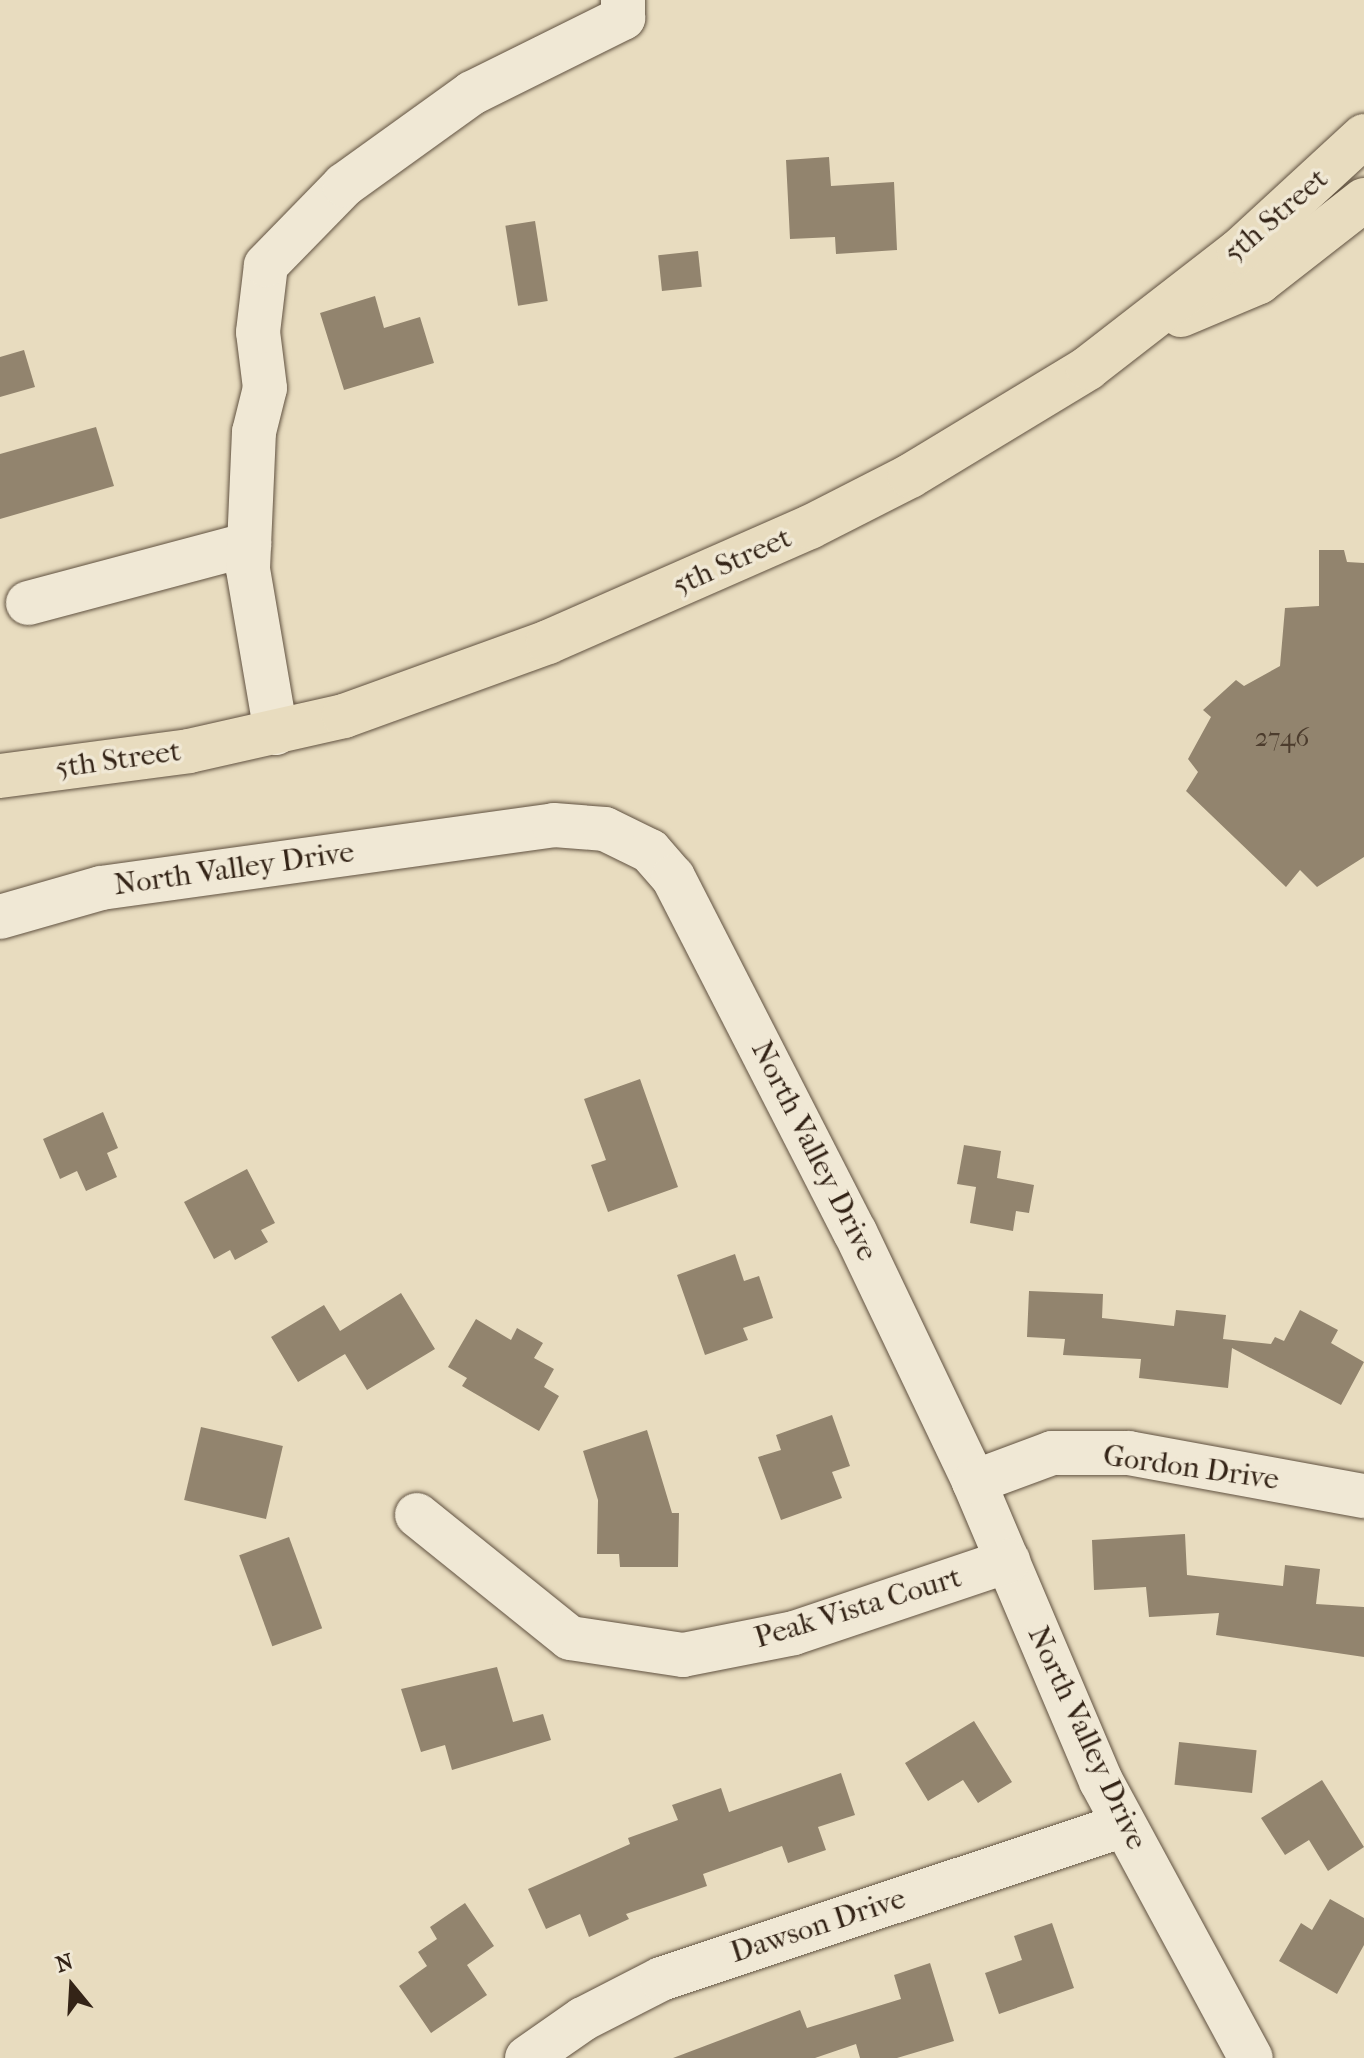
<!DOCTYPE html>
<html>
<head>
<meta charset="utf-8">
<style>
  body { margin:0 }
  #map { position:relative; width:1364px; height:2058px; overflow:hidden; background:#e8dcbf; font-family:"IM FELL French Canon",serif }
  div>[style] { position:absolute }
  .building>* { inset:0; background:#92846e; transform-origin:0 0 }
  .roads { filter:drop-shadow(0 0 2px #615241) drop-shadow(0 0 2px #615241) }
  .minor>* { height:44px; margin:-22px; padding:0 22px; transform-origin:22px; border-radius:22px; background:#f0e8d5 }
  .major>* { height:44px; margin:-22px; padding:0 22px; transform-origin:22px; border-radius:22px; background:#e8dcbf }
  span { translate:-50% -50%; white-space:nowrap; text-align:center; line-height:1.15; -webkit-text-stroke:7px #f0e8d5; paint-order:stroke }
  .number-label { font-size:26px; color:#4c3c2d }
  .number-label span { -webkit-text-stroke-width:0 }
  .street-label { font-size:30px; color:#342417 }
  .north { position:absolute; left:32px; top:1946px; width:80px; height:80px; -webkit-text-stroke:6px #f0e8d5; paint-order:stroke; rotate:342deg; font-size:22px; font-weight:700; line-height:32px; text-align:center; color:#342417 }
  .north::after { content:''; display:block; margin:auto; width:28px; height:36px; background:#342417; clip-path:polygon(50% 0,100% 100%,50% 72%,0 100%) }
</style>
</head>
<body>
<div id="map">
  <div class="building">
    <div style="clip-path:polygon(829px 157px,831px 186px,894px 182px,897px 250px,836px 254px,835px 237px,790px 239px,786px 160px)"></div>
    <div style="left:535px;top:221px;width:81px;height:30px;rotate:81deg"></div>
    <div style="left:698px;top:251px;width:36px;height:40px;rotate:84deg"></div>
    <div style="clip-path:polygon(375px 296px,384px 328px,420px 317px,434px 363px,344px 390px,320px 313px)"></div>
    <div style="clip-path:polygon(24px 350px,35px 387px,0 397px,0 357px)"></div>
    <div style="clip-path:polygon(96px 427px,114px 486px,0 519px,0 454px)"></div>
    <div style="clip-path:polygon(1319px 550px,1344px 550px,1347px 562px,1364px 563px,1364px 857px,1317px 887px,1300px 870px,1286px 887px,1186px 791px,1198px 772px,1188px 759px,1211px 717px,1203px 710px,1236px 680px,1244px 686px,1280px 666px,1285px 608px,1319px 606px)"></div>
    <div style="clip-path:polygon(640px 1079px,678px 1187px,608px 1212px,591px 1165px,606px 1160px,584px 1099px)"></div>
    <div style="clip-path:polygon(103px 1112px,118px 1148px,107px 1153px,117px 1177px,86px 1191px,77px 1171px,60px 1179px,43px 1139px)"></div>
    <div style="clip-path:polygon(964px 1145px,1001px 1151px,997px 1178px,1034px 1185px,1029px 1213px,1016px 1211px,1013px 1231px,970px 1223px,976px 1187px,957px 1184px)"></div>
    <div style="clip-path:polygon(247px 1169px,275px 1223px,261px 1230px,268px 1242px,235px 1260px,230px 1250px,214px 1259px,184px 1202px)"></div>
    <div style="clip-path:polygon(735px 1254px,744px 1281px,759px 1276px,773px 1318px,743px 1328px,748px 1340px,705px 1355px,677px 1275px)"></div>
    <div style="clip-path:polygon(1029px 1291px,1103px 1294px,1102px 1318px,1174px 1326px,1176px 1310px,1226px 1315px,1223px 1339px,1271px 1344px,1275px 1337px,1284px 1341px,1300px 1310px,1338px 1330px,1331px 1343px,1364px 1362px,1341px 1405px,1232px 1348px,1228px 1388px,1139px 1378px,1141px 1359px,1063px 1355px,1065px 1339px,1027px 1337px)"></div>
    <div style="clip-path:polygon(401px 1293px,435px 1349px,367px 1390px,345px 1354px,298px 1382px,271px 1337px,324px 1305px,340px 1331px)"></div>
    <div style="clip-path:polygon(476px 1319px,511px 1340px,517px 1328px,543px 1343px,534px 1358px,554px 1369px,544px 1387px,559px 1396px,539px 1431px,462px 1386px,467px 1378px,448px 1367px)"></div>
    <div style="clip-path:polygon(832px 1415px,850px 1466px,832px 1472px,842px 1498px,781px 1520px,758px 1457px,781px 1450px,776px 1435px)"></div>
    <div style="left:201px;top:1427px;width:84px;height:75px;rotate:13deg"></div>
    <div style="clip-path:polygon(647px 1430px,672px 1513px,679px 1513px,678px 1567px,620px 1567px,619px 1554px,597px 1554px,598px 1500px,583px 1451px)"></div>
    <div style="clip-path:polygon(1185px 1534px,1187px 1575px,1283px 1586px,1285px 1565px,1320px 1569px,1316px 1604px,1364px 1607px,1364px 1657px,1216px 1635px,1219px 1613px,1149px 1617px,1146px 1587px,1094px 1590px,1092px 1540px)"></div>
    <div style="left:289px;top:1537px;width:97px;height:53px;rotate:70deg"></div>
    <div style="clip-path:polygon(497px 1667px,513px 1722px,543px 1714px,551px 1740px,452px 1770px,445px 1745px,421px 1752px,401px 1689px)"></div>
    <div style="clip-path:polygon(974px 1721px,1012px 1782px,978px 1803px,963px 1780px,928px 1801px,905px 1763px)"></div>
    <div style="left:1179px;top:1742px;width:78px;height:43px;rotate:6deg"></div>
    <div style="clip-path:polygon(841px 1773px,855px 1815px,818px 1827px,826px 1850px,788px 1863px,782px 1846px,703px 1874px,707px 1886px,626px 1914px,629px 1919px,589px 1937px,580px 1914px,546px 1929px,528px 1889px,630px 1844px,628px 1838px,678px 1820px,672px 1805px,721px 1788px,729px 1812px)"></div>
    <div style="clip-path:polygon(1322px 1780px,1364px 1847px,1328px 1871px,1309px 1840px,1285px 1855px,1261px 1818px)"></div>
    <div style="clip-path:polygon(1330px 1899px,1364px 1918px,1364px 1945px,1337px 1994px,1279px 1961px,1301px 1923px,1312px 1930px)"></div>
    <div style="clip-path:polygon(465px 1903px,494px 1946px,467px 1965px,487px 1995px,431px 2033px,399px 1986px,427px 1966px,418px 1952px,437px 1939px,430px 1927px)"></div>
    <div style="clip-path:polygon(1052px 1923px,1074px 1988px,999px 2014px,985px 1973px,1022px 1960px,1014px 1936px)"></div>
    <div style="clip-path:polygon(930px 1963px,954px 2041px,897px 2058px,860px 2058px,856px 2044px,815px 2058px,673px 2058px,800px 2010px,807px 2028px,901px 1999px,894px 1975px)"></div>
  </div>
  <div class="roads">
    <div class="minor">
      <div style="left:28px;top:603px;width:229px;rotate:-14.9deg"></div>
      <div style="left:276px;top:733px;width:166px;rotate:-99.7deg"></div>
      <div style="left:248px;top:569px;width:137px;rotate:-87.5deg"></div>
      <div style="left:254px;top:432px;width:45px;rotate:-76deg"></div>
      <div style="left:265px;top:388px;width:56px;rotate:-97.1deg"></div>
      <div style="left:258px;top:332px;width:67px;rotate:-83.2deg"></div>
      <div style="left:266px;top:265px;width:112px;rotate:-45.7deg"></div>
      <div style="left:344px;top:185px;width:158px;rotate:-35.7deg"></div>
      <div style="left:472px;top:93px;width:169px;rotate:-26.4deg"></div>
      <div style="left:623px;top:18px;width:18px;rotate:-90deg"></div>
      <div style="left:0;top:917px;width:105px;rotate:-16deg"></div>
      <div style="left:101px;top:888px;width:457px;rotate:-7.9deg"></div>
      <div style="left:554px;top:825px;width:51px;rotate:4.5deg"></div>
      <div style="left:605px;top:829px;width:50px;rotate:26.1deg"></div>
      <div style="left:650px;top:851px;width:35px;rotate:49deg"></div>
      <div style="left:673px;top:877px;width:399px;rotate:62.9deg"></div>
      <div style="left:855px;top:1232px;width:277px;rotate:64.5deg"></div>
      <div style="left:974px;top:1482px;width:325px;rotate:67deg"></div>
      <div style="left:1101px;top:1781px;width:315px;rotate:61.6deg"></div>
      <div style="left:974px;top:1482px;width:83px;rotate:-20.4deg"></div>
      <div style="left:1052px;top:1453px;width:77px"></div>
      <div style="left:1129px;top:1453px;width:239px;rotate:10.4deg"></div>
      <div style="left:417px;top:1515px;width:196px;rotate:38.8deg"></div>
      <div style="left:570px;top:1638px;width:114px;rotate:8.6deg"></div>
      <div style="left:683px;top:1655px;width:113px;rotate:-11.2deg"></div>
      <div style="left:794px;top:1633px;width:226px;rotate:-18.6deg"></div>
      <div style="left:527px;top:2058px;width:68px;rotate:-34.9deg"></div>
      <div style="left:583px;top:2019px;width:88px;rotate:-27.1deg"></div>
      <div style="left:661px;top:1979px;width:487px;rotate:-18.4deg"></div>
    </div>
    <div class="major">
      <div style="left:1181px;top:315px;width:85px;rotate:-22.9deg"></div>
      <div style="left:1259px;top:282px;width:133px;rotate:-38deg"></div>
      <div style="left:0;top:776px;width:191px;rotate:-7.5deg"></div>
      <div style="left:189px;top:751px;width:159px;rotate:-12.7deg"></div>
      <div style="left:344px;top:716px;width:217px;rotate:-19.9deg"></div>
      <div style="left:548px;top:642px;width:286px;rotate:-23.7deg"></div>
      <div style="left:810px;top:527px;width:112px;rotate:-27deg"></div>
      <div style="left:910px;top:476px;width:208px;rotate:-31.2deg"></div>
      <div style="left:1088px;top:368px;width:191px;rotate:-37.8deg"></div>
      <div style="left:1239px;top:251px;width:170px;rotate:-42.6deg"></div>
    </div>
  </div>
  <div class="number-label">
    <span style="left:1282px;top:738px">2746</span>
  </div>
  <div class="street-label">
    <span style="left:1276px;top:216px;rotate:-41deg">5th Street</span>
    <span style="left:732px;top:562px;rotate:-24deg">5th Street</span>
    <span style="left:118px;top:760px;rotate:-8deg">5th Street</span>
    <span style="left:234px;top:869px;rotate:-8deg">North Valley Drive</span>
    <span style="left:814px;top:1151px;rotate:63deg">North Valley Drive</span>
    <span style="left:1191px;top:1468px;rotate:8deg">Gordon Drive</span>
    <span style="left:858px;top:1608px;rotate:-17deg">Peak Vista Court</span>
    <span style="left:1087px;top:1738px;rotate:65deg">North Valley Drive</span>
    <span style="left:818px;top:1926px;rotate:-18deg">Dawson Drive</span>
  </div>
  <div class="north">N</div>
</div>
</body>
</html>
